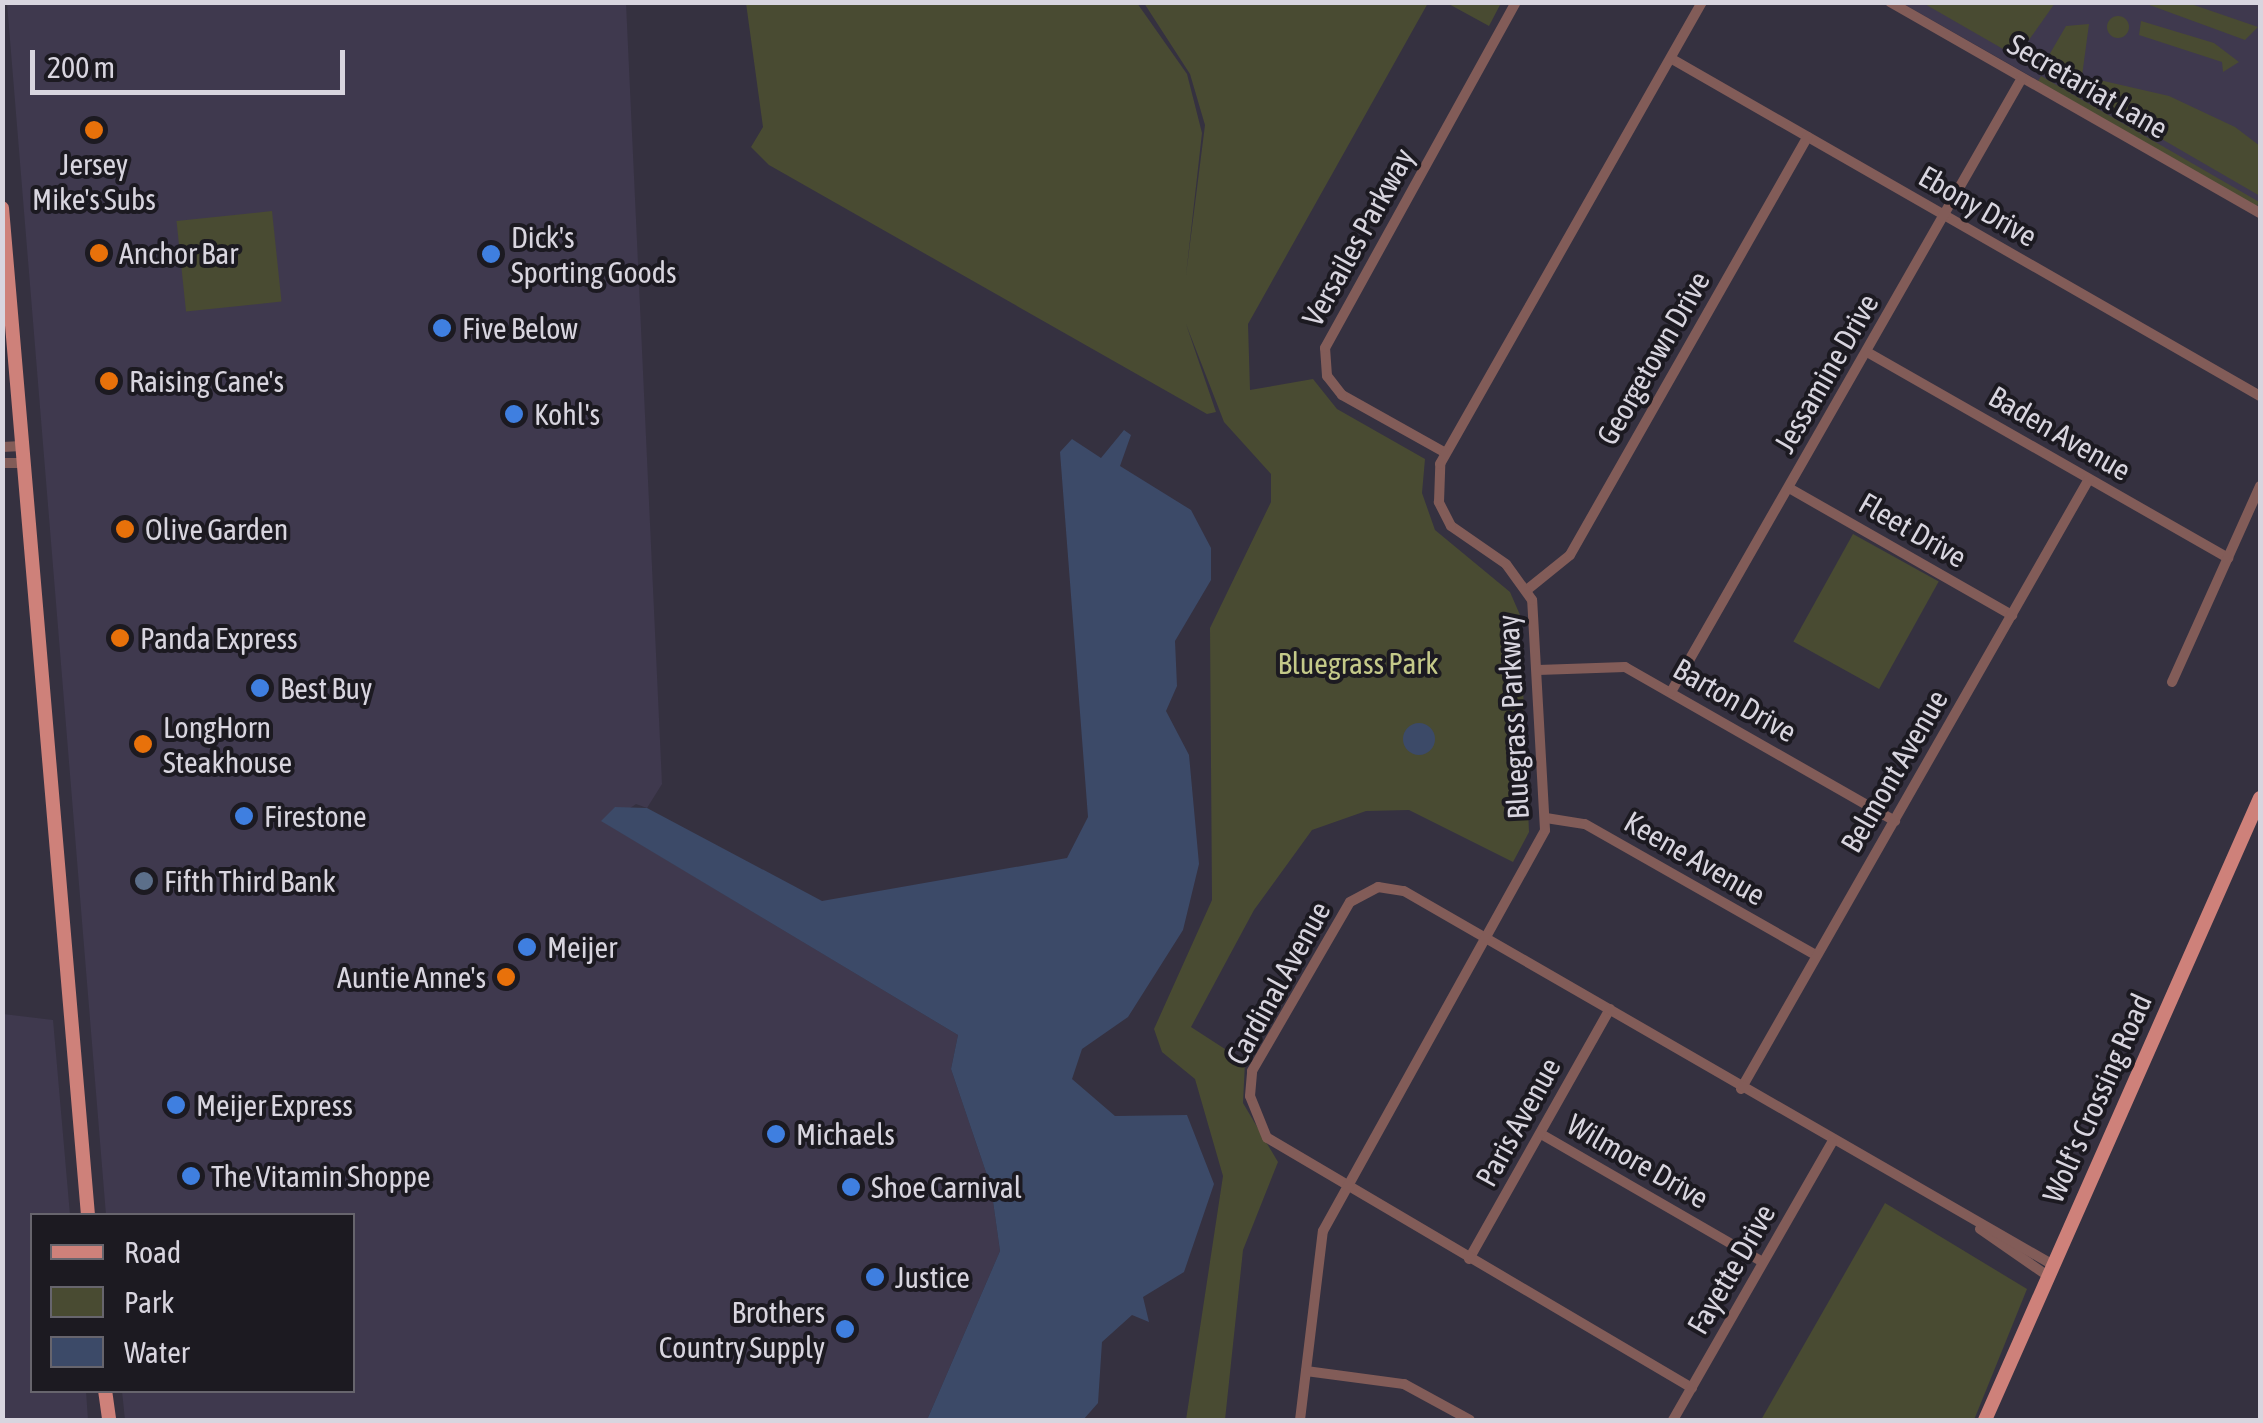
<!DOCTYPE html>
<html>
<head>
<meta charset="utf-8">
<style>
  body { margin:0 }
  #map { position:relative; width:2263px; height:1423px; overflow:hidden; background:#353140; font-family:"Asap Condensed",sans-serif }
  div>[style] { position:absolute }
  .built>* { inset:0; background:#3f394e }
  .green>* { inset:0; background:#494b32; transform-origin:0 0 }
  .round { border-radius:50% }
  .water>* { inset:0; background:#3c4a68 }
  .minor>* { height:10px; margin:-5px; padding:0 5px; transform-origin:5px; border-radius:5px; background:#825c58 }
  .major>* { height:14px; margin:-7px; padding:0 7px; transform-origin:7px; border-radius:7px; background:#ce817a }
  .dots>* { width:28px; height:28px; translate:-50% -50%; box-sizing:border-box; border:5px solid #1c1a21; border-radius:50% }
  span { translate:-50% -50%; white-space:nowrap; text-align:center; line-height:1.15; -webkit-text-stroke:8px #1c1a21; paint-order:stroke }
  .street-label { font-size:30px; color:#d8d5df }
  .poi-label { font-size:30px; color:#d8d5df }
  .left { translate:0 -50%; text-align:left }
  .right { translate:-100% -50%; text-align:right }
  .park-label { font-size:30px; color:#c4c989 }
  .frame { position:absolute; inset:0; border:5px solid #d8d5df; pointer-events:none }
  .legend { position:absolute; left:30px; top:1213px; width:325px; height:180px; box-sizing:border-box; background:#1c1a21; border:2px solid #67656d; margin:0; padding:12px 18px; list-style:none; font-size:30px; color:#d8d5df }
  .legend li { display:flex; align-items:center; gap:20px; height:50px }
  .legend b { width:50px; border:2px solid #67656d }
  .scale { position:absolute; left:30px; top:50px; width:315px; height:45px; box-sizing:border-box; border:5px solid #d8d5df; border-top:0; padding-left:12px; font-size:30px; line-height:35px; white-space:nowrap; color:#d8d5df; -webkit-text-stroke:8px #1c1a21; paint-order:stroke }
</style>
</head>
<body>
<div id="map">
  <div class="built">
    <div style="clip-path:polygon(7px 3px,626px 3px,662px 784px,647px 808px,636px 804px,607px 824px,958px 1035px,951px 1069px,991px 1187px,1000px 1251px,927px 1420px,125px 1420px,122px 1391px,352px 1390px,352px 1216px,106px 1215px)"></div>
    <div style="clip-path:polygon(1902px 3px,2260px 3px,2260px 209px,2048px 86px)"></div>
    <div style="clip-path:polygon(3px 1014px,53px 1020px,70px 1215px,32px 1216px,32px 1390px,86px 1391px,88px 1420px,3px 1420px)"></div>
  </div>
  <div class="green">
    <div style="clip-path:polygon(746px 3px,1137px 3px,1187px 74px,1202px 133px,1186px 275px,1205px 125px,1190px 74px,1144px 3px,1428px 3px,1248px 324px,1250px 390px,1313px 379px,1337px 409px,1425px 459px,1422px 493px,1435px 530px,1510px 592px,1520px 615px,1529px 832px,1513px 862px,1409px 810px,1366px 811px,1312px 830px,1254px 910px,1191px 1027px,1245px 1062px,1243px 1103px,1278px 1162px,1243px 1250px,1225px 1420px,1186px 1420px,1223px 1176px,1195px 1079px,1162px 1052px,1154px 1029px,1212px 900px,1210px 628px,1271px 502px,1271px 474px,1224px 422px,1186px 324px,1216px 412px,1207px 414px,769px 165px,751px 147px,763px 127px)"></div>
    <div style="clip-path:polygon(1447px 3px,1501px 3px,1489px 26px)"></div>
    <div style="clip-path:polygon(1923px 3px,2055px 3px,2017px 57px)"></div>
    <div style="clip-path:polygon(2144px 3px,2188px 3px,2258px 27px,2245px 40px)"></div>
    <div class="round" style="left:2107px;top:16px;width:22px;height:22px"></div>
    <div style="clip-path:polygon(2141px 21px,2214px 43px,2239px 62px,2223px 72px,2222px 62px,2139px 35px)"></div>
    <div style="clip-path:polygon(2089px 24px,2082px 76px,2169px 96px,2235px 127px,2260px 146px,2260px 196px,2041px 69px,2066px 26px)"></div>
    <div style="left:2041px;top:76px;width:252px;height:12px;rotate:30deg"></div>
    <div style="left:272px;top:211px;width:91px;height:96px;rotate:84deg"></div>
    <div style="left:1853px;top:534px;width:98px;height:123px;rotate:29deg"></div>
    <div style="clip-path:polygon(1885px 1203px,2027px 1289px,1974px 1420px,1761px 1420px)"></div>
  </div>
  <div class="water">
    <div style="clip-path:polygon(1124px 430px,1131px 435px,1120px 466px,1191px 510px,1211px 548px,1211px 580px,1175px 641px,1177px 686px,1166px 711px,1189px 755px,1199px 864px,1183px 930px,1128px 1017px,1082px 1049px,1072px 1079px,1115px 1116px,1187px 1115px,1214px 1184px,1184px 1272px,1143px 1297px,1149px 1322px,1132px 1315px,1102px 1342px,1098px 1403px,1083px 1420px,927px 1420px,1000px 1251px,991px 1187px,951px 1069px,958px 1035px,601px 821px,615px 807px,647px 808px,822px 901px,1067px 858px,1088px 817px,1060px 452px,1072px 439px,1101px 458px)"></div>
    <div class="round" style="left:1403px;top:723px;width:32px;height:32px"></div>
  </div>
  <div class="minor">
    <div style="left:1890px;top:2px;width:426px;rotate:29.7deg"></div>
    <div style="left:1672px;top:59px;width:678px;rotate:29.82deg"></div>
    <div style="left:1867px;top:352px;width:416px;rotate:29.7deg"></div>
    <div style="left:2px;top:447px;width:20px;rotate:-3deg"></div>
    <div style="left:1444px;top:452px;width:117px;rotate:-150.8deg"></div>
    <div style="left:1342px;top:395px;width:24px;rotate:-128deg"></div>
    <div style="left:1327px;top:376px;width:28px;rotate:-94deg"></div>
    <div style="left:1325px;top:348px;width:395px;rotate:-61.1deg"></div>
    <div style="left:2px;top:463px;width:21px"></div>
    <div style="left:1789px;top:488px;width:257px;rotate:29.7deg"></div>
    <div style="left:1528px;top:589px;width:54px;rotate:-39deg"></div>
    <div style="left:1570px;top:555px;width:481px;rotate:-60.4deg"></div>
    <div style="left:1538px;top:670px;width:87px;rotate:-2deg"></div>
    <div style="left:1625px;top:667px;width:311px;rotate:29.7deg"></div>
    <div style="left:2172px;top:682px;width:215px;rotate:-65.8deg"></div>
    <div style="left:1671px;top:692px;width:707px;rotate:-60.25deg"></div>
    <div style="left:1546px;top:818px;width:39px;rotate:9deg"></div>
    <div style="left:1585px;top:824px;width:266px;rotate:29.6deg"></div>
    <div style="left:1741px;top:1089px;width:702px;rotate:-60.3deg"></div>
    <div style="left:1541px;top:1134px;width:256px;rotate:30deg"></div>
    <div style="left:1980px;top:1229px;width:83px;rotate:34.7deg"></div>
    <div style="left:1469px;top:1259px;width:287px;rotate:-60.6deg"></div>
    <div style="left:1306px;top:1371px;width:99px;rotate:7.6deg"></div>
    <div style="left:1404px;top:1384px;width:75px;rotate:28.6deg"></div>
    <div style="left:1692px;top:1388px;width:493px;rotate:-149.5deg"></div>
    <div style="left:1267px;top:1138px;width:45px;rotate:-112deg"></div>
    <div style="left:1250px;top:1096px;width:25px;rotate:-85deg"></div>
    <div style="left:1252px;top:1071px;width:195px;rotate:-59.9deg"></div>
    <div style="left:1350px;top:902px;width:32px;rotate:-28deg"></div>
    <div style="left:1378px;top:887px;width:26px;rotate:9deg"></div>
    <div style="left:1404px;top:891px;width:749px;rotate:29.95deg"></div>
    <div style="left:1300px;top:1420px;width:190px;rotate:-83.1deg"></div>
    <div style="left:1323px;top:1231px;width:458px;rotate:-61deg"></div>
    <div style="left:1545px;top:830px;width:230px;rotate:-93.2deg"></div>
    <div style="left:1532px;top:600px;width:44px;rotate:-125.8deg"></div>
    <div style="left:1506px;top:564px;width:67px;rotate:-145.4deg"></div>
    <div style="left:1451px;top:526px;width:27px;rotate:-117deg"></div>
    <div style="left:1439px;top:502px;width:38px;rotate:-88deg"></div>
    <div style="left:1440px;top:464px;width:531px;rotate:-60.44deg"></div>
    <div style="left:1673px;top:1420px;width:320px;rotate:-60.2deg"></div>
  </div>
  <div class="major">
    <div style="left:2px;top:208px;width:1012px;rotate:85.12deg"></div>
    <div style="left:105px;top:1390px;width:30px;rotate:82deg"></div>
    <div style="left:1985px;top:1420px;width:680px;rotate:-66.15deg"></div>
  </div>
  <div class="dots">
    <div style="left:94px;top:130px;background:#e8710a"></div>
    <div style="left:99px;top:253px;background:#e8710a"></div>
    <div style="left:491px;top:254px;background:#3f7fe0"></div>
    <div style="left:442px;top:328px;background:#3f7fe0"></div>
    <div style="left:109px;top:381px;background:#e8710a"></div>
    <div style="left:514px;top:414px;background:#3f7fe0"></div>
    <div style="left:125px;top:529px;background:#e8710a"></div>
    <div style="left:120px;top:638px;background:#e8710a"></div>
    <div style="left:260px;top:688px;background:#3f7fe0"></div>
    <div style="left:143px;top:744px;background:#e8710a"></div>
    <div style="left:244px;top:816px;background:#3f7fe0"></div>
    <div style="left:144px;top:881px;background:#5c6f8a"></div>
    <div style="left:527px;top:947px;background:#3f7fe0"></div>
    <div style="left:506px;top:977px;background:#e8710a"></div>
    <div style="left:176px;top:1105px;background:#3f7fe0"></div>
    <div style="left:776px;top:1134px;background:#3f7fe0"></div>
    <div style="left:191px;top:1176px;background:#3f7fe0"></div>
    <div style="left:851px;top:1187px;background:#3f7fe0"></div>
    <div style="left:875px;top:1277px;background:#3f7fe0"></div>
    <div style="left:845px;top:1329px;background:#3f7fe0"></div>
  </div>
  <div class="street-label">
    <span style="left:2088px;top:86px;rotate:30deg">Secretariat Lane</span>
    <span style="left:1978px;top:206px;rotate:30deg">Ebony Drive</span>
    <span style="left:1358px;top:237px;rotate:-61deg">Versailes Parkway</span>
    <span style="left:1653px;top:358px;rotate:-60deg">Georgetown Drive</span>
    <span style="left:1826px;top:373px;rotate:-60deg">Jessamine Drive</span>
    <span style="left:2060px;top:433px;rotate:30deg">Baden Avenue</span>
    <span style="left:1913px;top:530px;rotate:30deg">Fleet Drive</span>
    <span style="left:1735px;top:700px;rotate:30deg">Barton Drive</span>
    <span style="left:1513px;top:717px;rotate:-93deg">Bluegrass Parkway</span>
    <span style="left:1894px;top:771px;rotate:-60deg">Belmont Avenue</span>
    <span style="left:1695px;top:858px;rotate:30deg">Keene Avenue</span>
    <span style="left:1278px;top:983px;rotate:-61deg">Cardinal Avenue</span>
    <span style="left:2097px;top:1098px;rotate:-66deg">Wolf's Crossing Road</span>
    <span style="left:1518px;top:1122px;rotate:-61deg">Paris Avenue</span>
    <span style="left:1638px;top:1161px;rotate:30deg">Wilmore Drive</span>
    <span style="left:1731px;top:1269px;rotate:-60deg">Fayette Drive</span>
  </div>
  <div class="poi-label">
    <span style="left:94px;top:181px">Jersey<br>Mike's Subs</span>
    <span class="left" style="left:511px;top:254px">Dick's<br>Sporting Goods</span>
    <span class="left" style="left:119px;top:253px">Anchor Bar</span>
    <span class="left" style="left:462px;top:328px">Five Below</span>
    <span class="left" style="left:129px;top:381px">Raising Cane's</span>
    <span class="left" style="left:534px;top:414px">Kohl's</span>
    <span class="left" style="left:145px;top:529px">Olive Garden</span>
    <span class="left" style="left:140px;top:638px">Panda Express</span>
    <span class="left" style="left:280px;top:688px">Best Buy</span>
    <span class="left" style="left:163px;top:744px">LongHorn<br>Steakhouse</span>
    <span class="left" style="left:264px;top:816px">Firestone</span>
    <span class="left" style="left:164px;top:881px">Fifth Third Bank</span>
    <span class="left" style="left:547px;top:947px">Meijer</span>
    <span class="right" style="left:486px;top:977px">Auntie Anne's</span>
    <span class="left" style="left:196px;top:1105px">Meijer Express</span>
    <span class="left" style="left:796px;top:1134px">Michaels</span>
    <span class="left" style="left:211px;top:1176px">The Vitamin Shoppe</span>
    <span class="left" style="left:871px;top:1187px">Shoe Carnival</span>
    <span class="left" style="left:895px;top:1277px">Justice</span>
    <span class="right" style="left:825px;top:1329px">Brothers<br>Country Supply</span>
  </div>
  <div class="park-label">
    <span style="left:1358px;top:663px">Bluegrass Park</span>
  </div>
  <div class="frame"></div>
  <ul class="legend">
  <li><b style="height:12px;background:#ce817a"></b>Road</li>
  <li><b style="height:28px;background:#494b32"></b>Park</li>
  <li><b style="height:28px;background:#3c4a68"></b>Water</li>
  </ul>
  <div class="scale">200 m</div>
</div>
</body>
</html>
